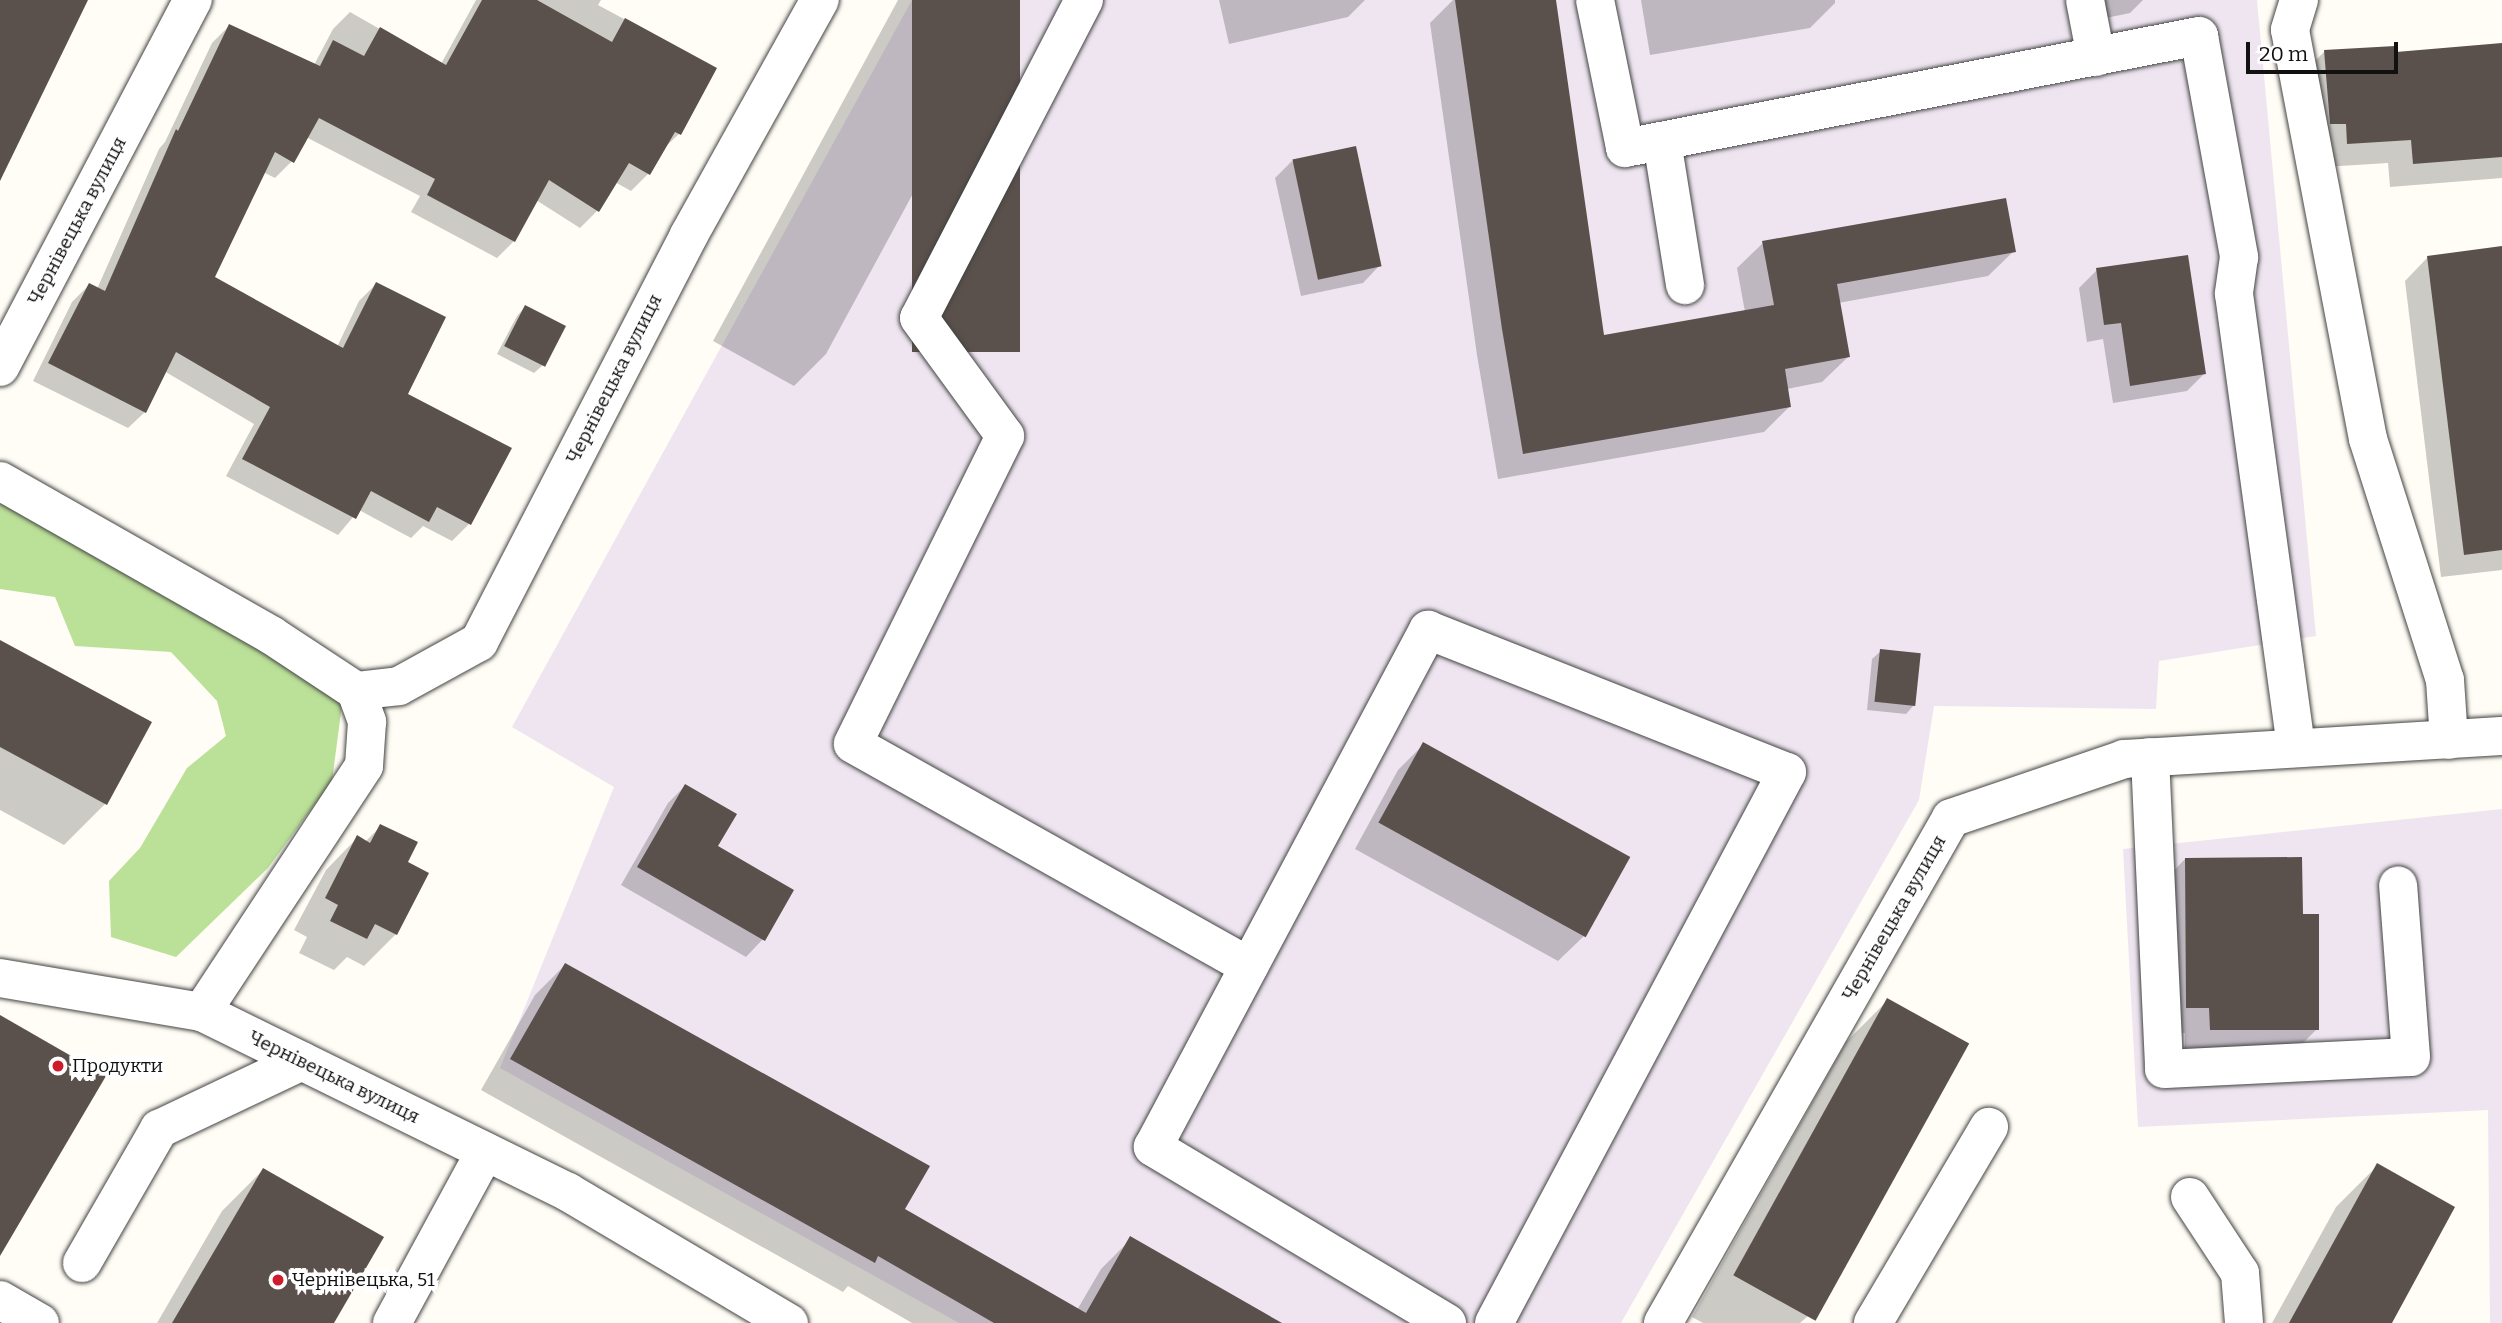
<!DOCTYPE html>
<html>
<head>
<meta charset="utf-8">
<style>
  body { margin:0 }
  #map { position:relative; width:2502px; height:1323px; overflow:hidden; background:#fffdf5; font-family:Bitter,serif }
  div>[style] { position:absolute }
  .industrial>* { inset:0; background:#eee5f0 }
  .forest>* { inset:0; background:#bbe098 }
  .shadow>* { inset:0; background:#0003 }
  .building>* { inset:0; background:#5b514c; transform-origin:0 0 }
  .roads { filter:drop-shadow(0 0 2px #444) drop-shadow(0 0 2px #444) }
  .minor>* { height:38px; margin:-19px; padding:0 19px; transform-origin:19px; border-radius:19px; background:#fff }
  .dots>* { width:19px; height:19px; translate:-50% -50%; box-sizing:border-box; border:4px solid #fff; border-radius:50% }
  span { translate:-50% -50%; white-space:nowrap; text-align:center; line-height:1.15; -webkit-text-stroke:7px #fff; paint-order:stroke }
  .street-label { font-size:19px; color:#111 }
  .poi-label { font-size:19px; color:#111 }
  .left { translate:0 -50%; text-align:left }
  .scale { position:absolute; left:2246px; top:42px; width:152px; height:32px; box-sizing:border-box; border:4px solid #111; border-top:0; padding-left:9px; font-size:21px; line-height:24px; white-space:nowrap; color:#111; -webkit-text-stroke:5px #fff; paint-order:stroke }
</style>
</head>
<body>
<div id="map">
  <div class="industrial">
    <div style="clip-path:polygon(912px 0,2257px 0,2316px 636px,2159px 661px,2156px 709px,1934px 706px,1919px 800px,1621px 1323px,959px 1323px,500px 1068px,614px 787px,512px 727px)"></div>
    <div style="clip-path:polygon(2502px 809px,2502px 1323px,2490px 1323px,2488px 1110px,2138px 1127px,2123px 849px)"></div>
  </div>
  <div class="forest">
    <div style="clip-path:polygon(13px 503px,343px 697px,332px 781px,268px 868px,176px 957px,111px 937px,109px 881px,140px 848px,187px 768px,226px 736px,217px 701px,171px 652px,75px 646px,55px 597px,0 589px,0 504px)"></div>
  </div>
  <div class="shadow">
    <div style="clip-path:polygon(476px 0,601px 0,598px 5px,715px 68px,680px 133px,662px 150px,648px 174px,631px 191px,615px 182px,597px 211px,580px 228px,536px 200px,514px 241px,497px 258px,411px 212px,420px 196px,306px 137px,292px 161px,275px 178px,263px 172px,213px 277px,337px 347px,359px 301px,376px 284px,406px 395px,509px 449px,469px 524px,452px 541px,423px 526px,411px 538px,359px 510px,338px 535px,226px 476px,254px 424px,164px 371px,145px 412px,128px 428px,33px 381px,72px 302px,89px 285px,97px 289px,159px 149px,165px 142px,212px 43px,229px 26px,314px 65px,333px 29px,350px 12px,441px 64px)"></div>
    <div style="clip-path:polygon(898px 0,1018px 0,826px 354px,794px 386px,713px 341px)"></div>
    <div style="clip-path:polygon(1219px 0,1365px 0,1348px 17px,1229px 44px)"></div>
    <div style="clip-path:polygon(1453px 0,1554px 0,1602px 337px,1745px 312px,1737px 268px,1763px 243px,2014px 251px,1988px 276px,1838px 303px,1848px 357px,1822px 382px,1787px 389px,1789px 407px,1764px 432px,1498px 479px,1477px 355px,1430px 23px)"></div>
    <div style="clip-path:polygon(1641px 0,1835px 0,1835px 3px,1810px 28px,1650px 55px)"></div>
    <div style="clip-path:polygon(2078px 0,2143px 0,2130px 13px,2082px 23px)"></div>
    <div style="clip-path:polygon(2502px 45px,2502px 178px,2390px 187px,2388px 163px,2324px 167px,2301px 75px,2324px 52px,2394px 54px)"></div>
    <div style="clip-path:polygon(1292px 161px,1380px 265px,1363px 283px,1301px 296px,1275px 178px)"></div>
    <div style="clip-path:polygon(2502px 248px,2502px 570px,2441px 577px,2405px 281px,2428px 257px)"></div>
    <div style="clip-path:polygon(2097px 270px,2204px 374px,2187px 391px,2113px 403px,2103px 339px,2087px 342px,2079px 288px)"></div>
    <div style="clip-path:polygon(525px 307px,543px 365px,534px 373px,497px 354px,517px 316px)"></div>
    <div style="clip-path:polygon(0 642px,105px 804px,64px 845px,0 810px)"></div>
    <div style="clip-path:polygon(1881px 651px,1914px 705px,1906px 714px,1867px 710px,1872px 659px)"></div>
    <div style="clip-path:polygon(1424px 744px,1584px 936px,1558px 961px,1355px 849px,1398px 770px)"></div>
    <div style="clip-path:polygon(685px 786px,763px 939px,746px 957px,621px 885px,668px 803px)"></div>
    <div style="clip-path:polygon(381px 826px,406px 863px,396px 934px,364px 966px,347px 957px,334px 970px,299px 953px,307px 937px,294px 930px,326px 870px,357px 838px,365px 842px)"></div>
    <div style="clip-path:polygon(2185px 859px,2301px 916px,2317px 1029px,2292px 1054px,2185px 1055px,2185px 1033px,2161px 1033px,2160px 885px)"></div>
    <div style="clip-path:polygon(565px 965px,903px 1210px,1077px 1310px,1101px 1269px,1131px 1239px,1278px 1323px,912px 1323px,848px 1286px,843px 1292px,481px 1090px,535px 995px)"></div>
    <div style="clip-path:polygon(1888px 1000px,1808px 1316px,1800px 1323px,1703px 1323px,1692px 1317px,1846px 1042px)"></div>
    <div style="clip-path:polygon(2377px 1166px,2390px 1323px,2272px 1323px,2336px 1207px)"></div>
    <div style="clip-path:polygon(263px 1170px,331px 1323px,157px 1323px,222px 1211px)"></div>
  </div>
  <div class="building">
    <div style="clip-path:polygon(0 0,88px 0,0 181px)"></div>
    <div style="clip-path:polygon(482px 0,537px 0,612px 42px,625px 18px,717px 68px,681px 135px,675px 132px,650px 175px,629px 163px,599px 212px,549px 180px,515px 242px,427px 195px,435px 179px,319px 118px,294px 163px,275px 152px,215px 277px,343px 348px,376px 282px,446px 317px,408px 394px,512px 448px,471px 525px,437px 507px,429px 522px,371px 491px,356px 519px,242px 459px,270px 407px,176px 352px,146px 413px,48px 363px,89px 283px,105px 291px,176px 129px,178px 131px,229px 24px,320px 66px,333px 40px,364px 56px,380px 27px,446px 65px)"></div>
    <div style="left:912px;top:0;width:108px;height:352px"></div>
    <div style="clip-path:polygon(1455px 0,1556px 0,1604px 335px,1774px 305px,1762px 241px,2006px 198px,2016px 252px,1837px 284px,1850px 357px,1785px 369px,1791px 407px,1523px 454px,1502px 329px)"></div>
    <div style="clip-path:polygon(2502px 43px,2502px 157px,2413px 164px,2411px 140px,2347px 144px,2346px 124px,2330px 124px,2324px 50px,2395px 46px,2396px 52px)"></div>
    <div style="left:1356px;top:146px;width:123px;height:65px;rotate:78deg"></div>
    <div style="clip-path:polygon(2502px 246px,2502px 550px,2464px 555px,2427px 256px)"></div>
    <div style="clip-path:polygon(2188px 255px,2206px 374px,2130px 386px,2121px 323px,2104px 325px,2096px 268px)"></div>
    <div style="left:525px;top:305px;width:46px;height:46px;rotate:27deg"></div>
    <div style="clip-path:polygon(0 640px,152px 722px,107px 805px,0 747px)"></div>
    <div style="left:1880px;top:649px;width:41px;height:53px;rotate:6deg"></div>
    <div style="left:1423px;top:742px;width:237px;height:92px;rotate:29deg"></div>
    <div style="clip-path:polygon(685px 784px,737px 814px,718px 846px,794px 890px,765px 941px,637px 867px)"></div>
    <div style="clip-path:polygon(380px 824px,418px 842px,408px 862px,429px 873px,397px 935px,375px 924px,367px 939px,330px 921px,338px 905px,325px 898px,357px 835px,370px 843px)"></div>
    <div style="clip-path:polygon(2302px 857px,2303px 914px,2319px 914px,2319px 1030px,2210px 1030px,2209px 1008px,2186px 1008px,2185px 858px)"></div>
    <div style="clip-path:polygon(565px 963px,930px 1166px,905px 1209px,1086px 1313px,1130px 1236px,1282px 1323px,994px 1323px,878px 1256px,875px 1263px,510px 1059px)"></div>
    <div style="left:1887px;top:998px;width:94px;height:317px;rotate:29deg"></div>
    <div style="clip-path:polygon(0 1015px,106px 1076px,0 1256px)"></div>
    <div style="clip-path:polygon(2377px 1163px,2455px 1207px,2392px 1323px,2289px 1323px)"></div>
    <div style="clip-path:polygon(263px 1168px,384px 1237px,334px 1323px,172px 1323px)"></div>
  </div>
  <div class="roads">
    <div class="minor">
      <div style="left:1084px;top:0;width:358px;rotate:117.4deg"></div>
      <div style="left:919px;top:318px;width:146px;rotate:53.9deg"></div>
      <div style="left:1005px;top:436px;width:343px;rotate:116.3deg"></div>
      <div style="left:853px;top:744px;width:454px;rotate:29.3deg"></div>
      <div style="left:1595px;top:0;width:151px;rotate:78.5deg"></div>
      <div style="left:1625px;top:148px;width:585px;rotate:-11.04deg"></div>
      <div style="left:2199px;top:36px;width:225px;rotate:79.7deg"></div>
      <div style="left:2239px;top:257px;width:37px;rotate:98deg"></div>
      <div style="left:2234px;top:294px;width:458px;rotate:82.2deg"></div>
      <div style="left:2085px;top:0;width:58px;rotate:79.1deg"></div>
      <div style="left:2299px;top:0;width:31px;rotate:107deg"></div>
      <div style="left:2290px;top:30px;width:416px;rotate:79.2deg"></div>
      <div style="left:2368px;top:439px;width:253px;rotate:72.3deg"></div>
      <div style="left:2445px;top:680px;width:60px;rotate:86.2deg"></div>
      <div style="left:1662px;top:141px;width:146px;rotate:80.9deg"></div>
      <div style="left:0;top:367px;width:415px;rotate:-62.3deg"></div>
      <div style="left:0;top:481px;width:312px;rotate:29.6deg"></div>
      <div style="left:271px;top:635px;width:102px;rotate:33.4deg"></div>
      <div style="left:356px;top:691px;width:33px;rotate:70deg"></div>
      <div style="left:367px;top:722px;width:44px;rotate:93.9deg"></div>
      <div style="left:364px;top:766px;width:295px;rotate:123.4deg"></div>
      <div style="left:202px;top:1012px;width:408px;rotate:26.2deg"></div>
      <div style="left:568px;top:1192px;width:257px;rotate:30.7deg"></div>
      <div style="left:356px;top:691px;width:43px;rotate:-6.6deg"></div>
      <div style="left:399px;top:686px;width:91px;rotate:-28.8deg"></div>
      <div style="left:479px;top:642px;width:458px;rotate:-62.7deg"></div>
      <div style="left:689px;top:235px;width:269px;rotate:-60.9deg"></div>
      <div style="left:2150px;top:757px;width:312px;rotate:87.4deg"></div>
      <div style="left:2164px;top:1069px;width:247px;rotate:-2.8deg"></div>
      <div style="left:2411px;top:1057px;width:172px;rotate:-94.3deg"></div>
      <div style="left:0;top:978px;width:205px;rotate:9.6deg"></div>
      <div style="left:2190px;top:1197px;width:91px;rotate:56.7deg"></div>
      <div style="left:2240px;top:1273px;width:50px;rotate:85.4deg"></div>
      <div style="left:82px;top:1263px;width:155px;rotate:-60.1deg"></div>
      <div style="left:159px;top:1129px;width:158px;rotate:-25.4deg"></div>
      <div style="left:0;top:1300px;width:46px;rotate:29.9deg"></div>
      <div style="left:392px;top:1323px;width:195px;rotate:-61.5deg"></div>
      <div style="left:1447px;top:1323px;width:343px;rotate:-149.1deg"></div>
      <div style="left:1153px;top:1147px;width:586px;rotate:-61.99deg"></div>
      <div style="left:1428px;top:630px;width:386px;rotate:21.6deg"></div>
      <div style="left:1787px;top:772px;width:624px;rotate:118deg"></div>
      <div style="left:1663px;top:1323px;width:581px;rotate:-60.3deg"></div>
      <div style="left:1951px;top:818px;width:183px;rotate:-18.8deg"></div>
      <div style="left:2124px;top:759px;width:379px;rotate:-3.5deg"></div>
      <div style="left:1873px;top:1323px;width:228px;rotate:-59.4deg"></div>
    </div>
  </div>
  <div class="dots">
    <div style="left:58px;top:1066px;background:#ce1c2c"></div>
    <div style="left:278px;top:1280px;background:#ce1c2c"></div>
  </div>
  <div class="street-label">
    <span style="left:77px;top:221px;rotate:-62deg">Чернівецька вулиця</span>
    <span style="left:614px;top:379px;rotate:-63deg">Чернівецька вулиця</span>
    <span style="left:1894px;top:918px;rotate:-60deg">Чернівецька вулиця</span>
    <span style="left:334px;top:1077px;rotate:26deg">Чернівецька вулиця</span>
  </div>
  <div class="poi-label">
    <span class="left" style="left:72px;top:1066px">Продукти</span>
    <span class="left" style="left:292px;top:1280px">Чернівецька, 51</span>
  </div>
  <div class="scale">20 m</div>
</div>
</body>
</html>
